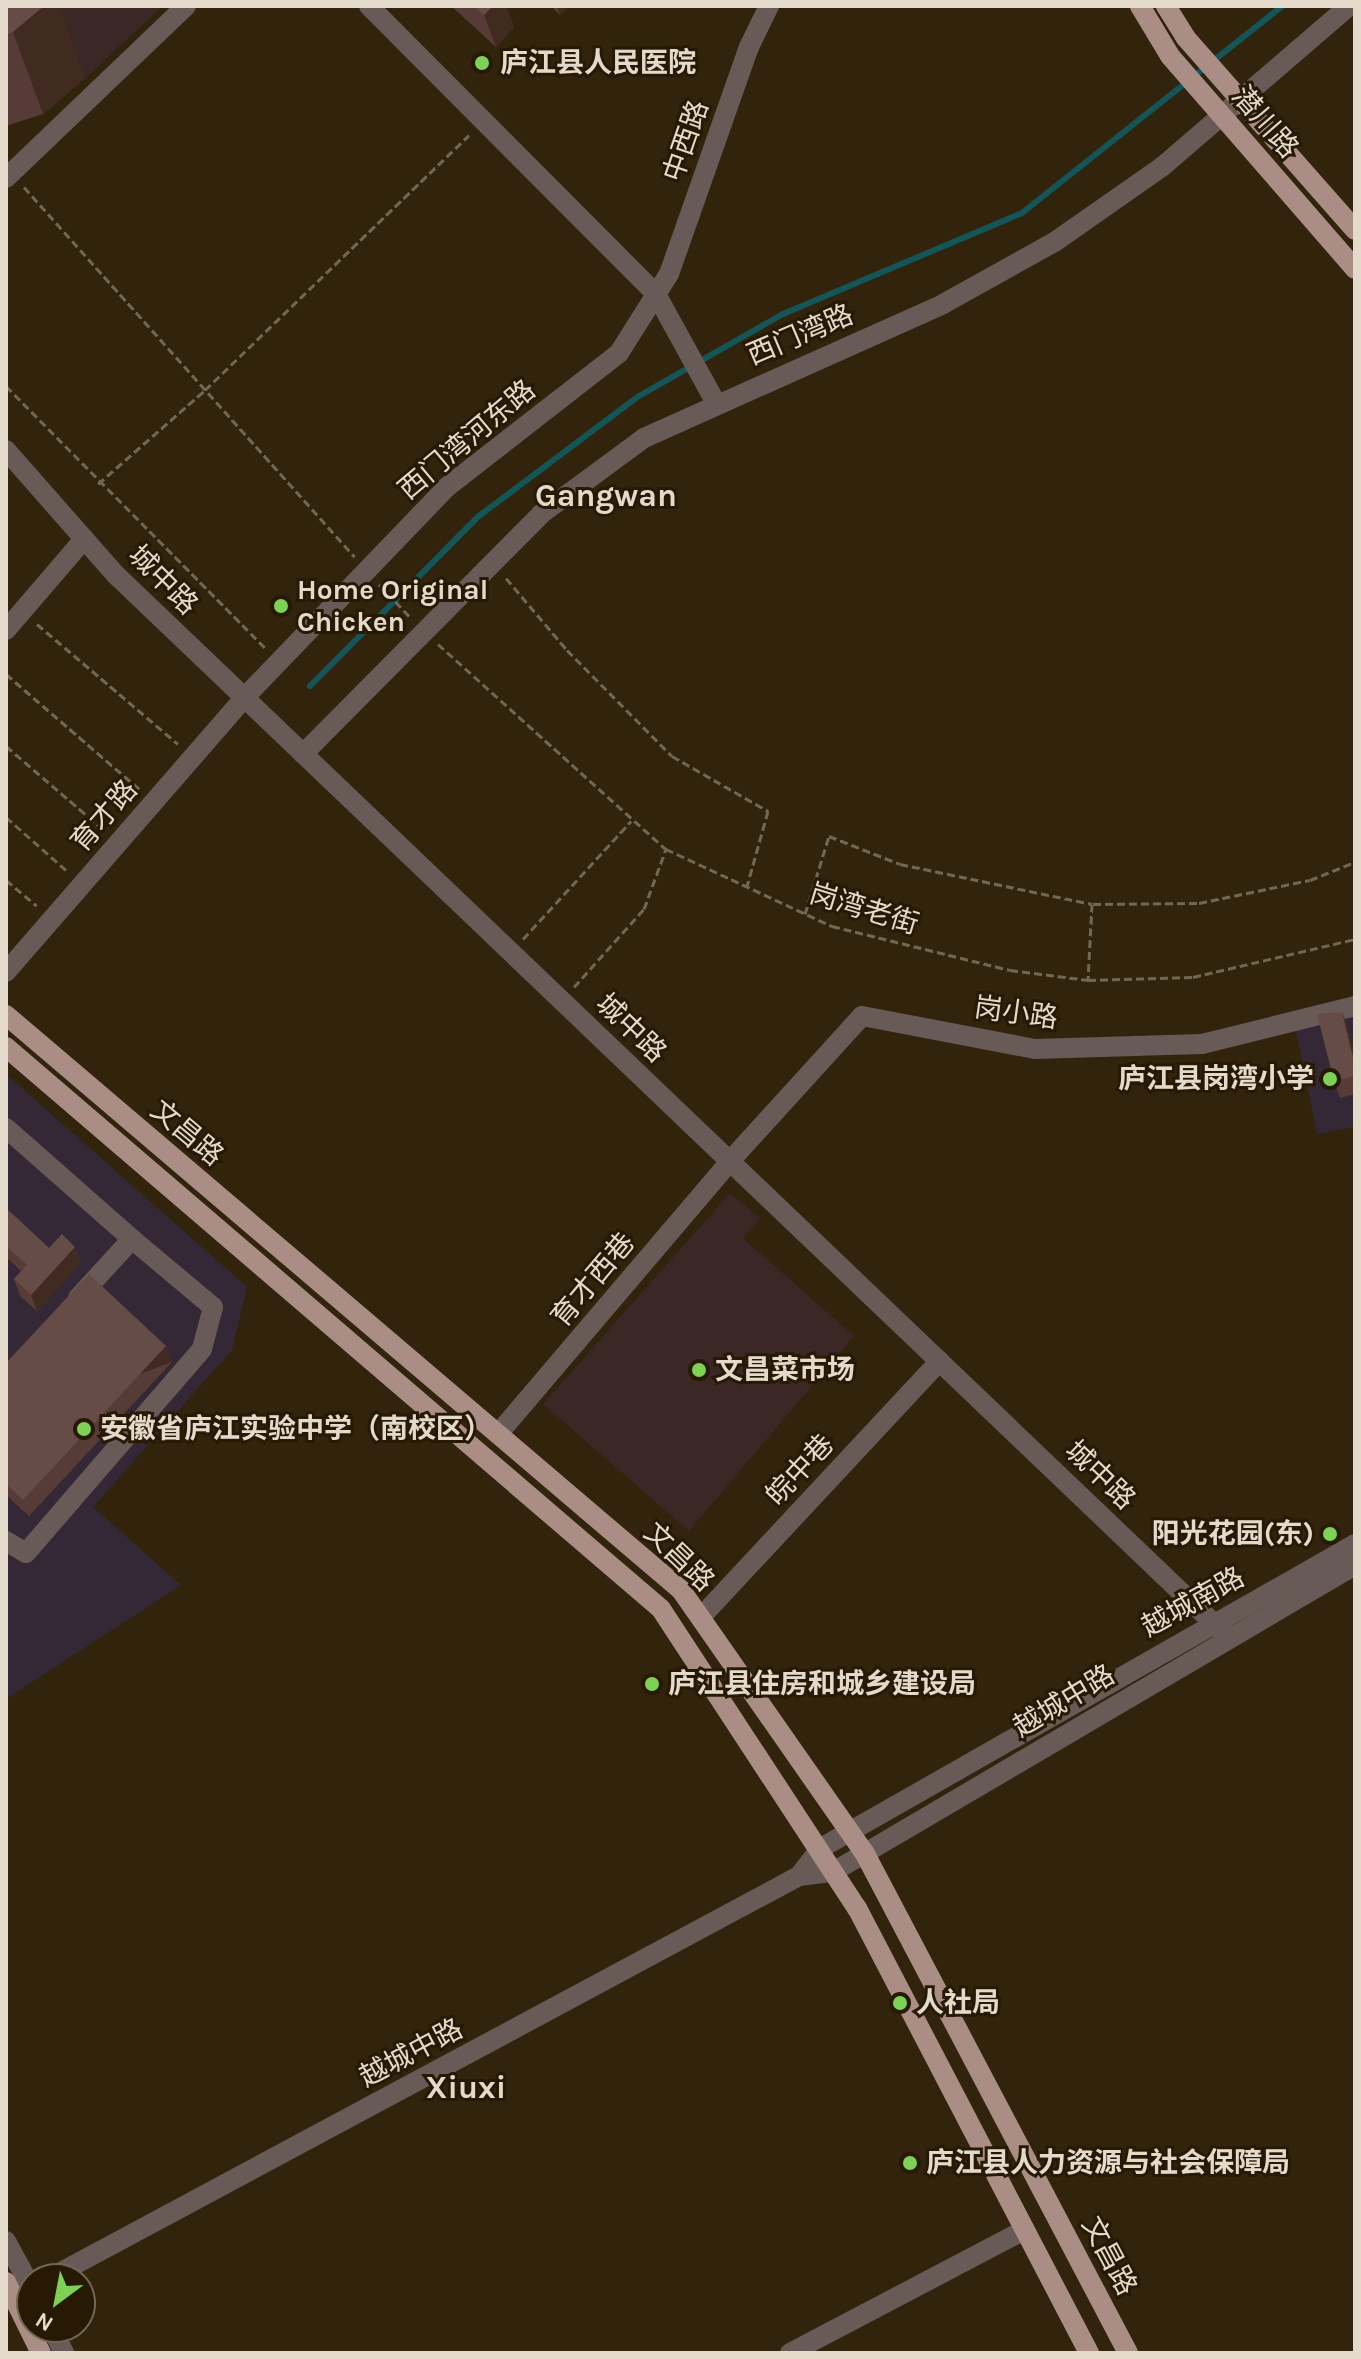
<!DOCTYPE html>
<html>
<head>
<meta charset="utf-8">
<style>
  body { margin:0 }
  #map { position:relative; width:1361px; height:2359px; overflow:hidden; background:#31230c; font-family:Karla,"Noto Sans SC",sans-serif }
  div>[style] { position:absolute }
  .commercial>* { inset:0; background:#3b2726 }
  .education>* { inset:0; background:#352836 }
  .stream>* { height:6px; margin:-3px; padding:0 3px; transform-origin:3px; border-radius:3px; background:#145557 }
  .path>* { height:3px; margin-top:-1.5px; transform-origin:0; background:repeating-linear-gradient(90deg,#736753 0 8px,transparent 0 12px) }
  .minor>* { height:20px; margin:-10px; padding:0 10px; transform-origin:10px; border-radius:10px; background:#685a56 }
  .major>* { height:20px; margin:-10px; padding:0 10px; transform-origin:10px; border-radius:10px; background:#aa8e86 }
  .wall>* { inset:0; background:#563b37 }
  .shaded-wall>* { inset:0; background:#412a1f; transform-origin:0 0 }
  .building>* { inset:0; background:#654c47 }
  .dots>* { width:22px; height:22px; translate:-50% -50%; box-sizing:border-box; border:4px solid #271903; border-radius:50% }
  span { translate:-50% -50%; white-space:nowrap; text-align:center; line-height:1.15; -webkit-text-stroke:6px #271903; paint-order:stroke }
  .poi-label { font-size:28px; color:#e4dacc; font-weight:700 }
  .left { translate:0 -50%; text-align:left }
  .right { translate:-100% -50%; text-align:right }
  .street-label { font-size:28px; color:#e4dacc }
  .quarter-label { font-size:32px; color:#e4dacc; font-weight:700 }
  .frame { position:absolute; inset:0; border:8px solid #e4dacc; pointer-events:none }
  .north { position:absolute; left:16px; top:2263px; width:80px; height:80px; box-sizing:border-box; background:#271903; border:2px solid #736653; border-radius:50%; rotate:212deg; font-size:22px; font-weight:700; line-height:32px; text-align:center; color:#e4dacc }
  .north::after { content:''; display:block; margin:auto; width:28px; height:36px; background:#7dd154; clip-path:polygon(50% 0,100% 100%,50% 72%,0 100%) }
</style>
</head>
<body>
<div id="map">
  <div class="commercial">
    <div style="clip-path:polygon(6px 6px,163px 6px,85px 78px,44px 30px)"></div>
    <div style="clip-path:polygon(730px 1193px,760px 1218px,743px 1238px,854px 1336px,689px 1531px,543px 1404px)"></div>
  </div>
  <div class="education">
    <div style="clip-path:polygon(1355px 1012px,1355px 1127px,1317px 1134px,1296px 1031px)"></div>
    <div style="clip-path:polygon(6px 1074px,247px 1287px,232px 1350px,93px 1507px,181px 1585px,6px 1699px)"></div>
  </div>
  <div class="stream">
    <div style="left:310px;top:686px;width:240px;rotate:-45.2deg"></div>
    <div style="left:479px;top:516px;width:200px;rotate:-36.9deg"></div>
    <div style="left:639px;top:396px;width:166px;rotate:-29.7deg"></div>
    <div style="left:783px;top:314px;width:259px;rotate:-22.9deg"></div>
    <div style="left:1022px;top:213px;width:332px;rotate:-38.5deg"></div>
  </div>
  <div class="path">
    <div style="left:24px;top:187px;width:496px;rotate:48.2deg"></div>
    <div style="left:6px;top:386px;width:368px;rotate:45.3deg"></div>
    <div style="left:98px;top:484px;width:142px;rotate:-41.3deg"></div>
    <div style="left:205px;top:390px;width:367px;rotate:-44deg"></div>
    <div style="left:506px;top:578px;width:94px;rotate:49.7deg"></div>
    <div style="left:567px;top:650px;width:149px;rotate:45.3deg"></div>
    <div style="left:672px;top:756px;width:111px;rotate:29.8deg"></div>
    <div style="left:768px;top:811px;width:78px;rotate:105.6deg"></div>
    <div style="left:379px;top:584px;width:48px;rotate:46.7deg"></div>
    <div style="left:37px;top:624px;width:185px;rotate:40.4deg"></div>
    <div style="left:438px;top:644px;width:307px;rotate:42deg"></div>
    <div style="left:666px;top:849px;width:183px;rotate:24.9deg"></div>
    <div style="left:832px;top:926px;width:183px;rotate:13.9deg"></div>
    <div style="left:1010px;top:970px;width:79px;rotate:7.3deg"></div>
    <div style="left:1088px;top:980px;width:105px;rotate:-1.6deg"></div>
    <div style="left:1193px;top:977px;width:166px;rotate:-13.2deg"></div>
    <div style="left:6px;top:674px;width:176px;rotate:40.8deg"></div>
    <div style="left:6px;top:746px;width:128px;rotate:40.6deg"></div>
    <div style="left:6px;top:817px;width:81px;rotate:41.5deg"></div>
    <div style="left:6px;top:880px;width:40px;rotate:40deg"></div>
    <div style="left:1093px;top:904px;width:106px;rotate:-0.5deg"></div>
    <div style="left:1199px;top:903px;width:113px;rotate:-11.7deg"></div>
    <div style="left:1310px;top:880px;width:48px;rotate:-21.8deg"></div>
    <div style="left:805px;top:914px;width:82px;rotate:-72.9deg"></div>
    <div style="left:829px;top:836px;width:76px;rotate:21.5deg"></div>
    <div style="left:900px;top:864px;width:196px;rotate:11.8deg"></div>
    <div style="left:1092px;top:904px;width:76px;rotate:93deg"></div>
    <div style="left:523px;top:939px;width:160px;rotate:-47.5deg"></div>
    <div style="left:574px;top:987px;width:105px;rotate:-48.1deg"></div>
    <div style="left:644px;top:909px;width:64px;rotate:-69.9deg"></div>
  </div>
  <div class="minor">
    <div style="left:369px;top:6px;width:407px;rotate:45.1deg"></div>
    <div style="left:656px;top:294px;width:124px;rotate:61.2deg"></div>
    <div style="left:6px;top:178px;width:249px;rotate:-43.7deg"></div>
    <div style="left:6px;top:450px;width:167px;rotate:48.7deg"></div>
    <div style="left:116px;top:575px;width:1538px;rotate:43.68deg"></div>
    <div style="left:6px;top:630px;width:120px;rotate:-49.4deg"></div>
    <div style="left:303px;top:754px;width:338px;rotate:-45.2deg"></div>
    <div style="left:541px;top:514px;width:128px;rotate:-36.4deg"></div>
    <div style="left:644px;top:438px;width:328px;rotate:-24.1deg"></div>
    <div style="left:943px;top:304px;width:129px;rotate:-29.1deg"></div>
    <div style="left:1056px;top:241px;width:131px;rotate:-35deg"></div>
    <div style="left:1163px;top:166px;width:245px;rotate:-40.7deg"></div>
    <div style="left:6px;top:972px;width:363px;rotate:-49deg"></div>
    <div style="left:244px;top:698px;width:293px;rotate:-46.1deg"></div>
    <div style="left:447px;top:487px;width:218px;rotate:-37.9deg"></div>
    <div style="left:619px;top:353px;width:93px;rotate:-57.7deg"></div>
    <div style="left:669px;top:274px;width:241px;rotate:-70.6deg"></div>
    <div style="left:749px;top:47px;width:46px;rotate:-64deg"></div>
    <div style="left:6px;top:1128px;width:168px;rotate:41.4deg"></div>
    <div style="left:132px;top:1239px;width:80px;rotate:132.5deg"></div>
    <div style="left:498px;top:1434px;width:358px;rotate:-49.6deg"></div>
    <div style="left:730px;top:1161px;width:196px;rotate:-47.7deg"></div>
    <div style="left:862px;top:1016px;width:176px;rotate:10.8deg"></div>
    <div style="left:1035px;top:1049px;width:167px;rotate:-1.7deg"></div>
    <div style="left:1202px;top:1044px;width:158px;rotate:-13.9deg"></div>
    <div style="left:6px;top:1541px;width:23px;rotate:31deg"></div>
    <div style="left:26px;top:1553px;width:269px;rotate:-49.2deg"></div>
    <div style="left:202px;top:1349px;width:43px;rotate:-75.3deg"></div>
    <div style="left:213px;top:1307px;width:106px;rotate:-140deg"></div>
    <div style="left:701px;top:1617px;width:350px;rotate:-47deg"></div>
    <div style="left:799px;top:1876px;width:36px;rotate:-52deg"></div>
    <div style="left:821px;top:1848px;width:614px;rotate:-29.65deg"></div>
    <div style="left:6px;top:2241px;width:55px;rotate:61.6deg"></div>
    <div style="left:48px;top:2279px;width:852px;rotate:-28.22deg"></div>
    <div style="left:799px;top:1876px;width:34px;rotate:-7deg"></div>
    <div style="left:833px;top:1872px;width:606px;rotate:-30.46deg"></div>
    <div style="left:51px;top:2327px;width:29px;rotate:63deg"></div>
    <div style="left:790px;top:2353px;width:264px;rotate:-27.7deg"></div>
  </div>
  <div class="major">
    <div style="left:1140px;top:6px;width:58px;rotate:59deg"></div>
    <div style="left:1170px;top:56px;width:282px;rotate:49deg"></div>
    <div style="left:1166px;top:6px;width:36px;rotate:58deg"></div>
    <div style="left:1185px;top:37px;width:257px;rotate:48.6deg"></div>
    <div style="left:6px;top:1015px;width:887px;rotate:40.43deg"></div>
    <div style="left:681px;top:1590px;width:320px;rotate:55.1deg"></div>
    <div style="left:864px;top:1852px;width:566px;rotate:62.21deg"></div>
    <div style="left:6px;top:1047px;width:863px;rotate:40.63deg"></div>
    <div style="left:661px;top:1609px;width:358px;rotate:56.8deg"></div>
    <div style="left:857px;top:1908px;width:502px;rotate:62.46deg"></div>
    <div style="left:6px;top:2282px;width:79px;rotate:63.8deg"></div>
  </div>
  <div class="wall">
    <div style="clip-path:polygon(6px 6px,85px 78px,43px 114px,6px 126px)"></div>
    <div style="clip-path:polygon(451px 6px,506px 6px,514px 27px,496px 47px)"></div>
    <div style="clip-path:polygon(551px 6px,569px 6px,560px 15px)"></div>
    <div style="clip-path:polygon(1342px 1012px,1348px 1028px,1355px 1058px,1355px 1094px,1340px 1098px,1334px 1081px)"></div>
    <div style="clip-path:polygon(6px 1208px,49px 1248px,81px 1263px,37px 1311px,20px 1296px,14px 1279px,21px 1271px,6px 1257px)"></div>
    <div style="clip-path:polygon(166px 1346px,172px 1362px,29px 1516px,6px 1495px,6px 1363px)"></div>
  </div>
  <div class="shaded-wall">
    <div style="clip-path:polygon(44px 6px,59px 6px,85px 78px,43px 114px,13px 32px)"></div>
    <div style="clip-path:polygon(493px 6px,506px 6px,514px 27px,496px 47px,484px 15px)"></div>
    <div style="clip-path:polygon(557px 6px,569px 6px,560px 15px)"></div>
    <div style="clip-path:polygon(1342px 1012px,1348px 1028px,1355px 1058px,1355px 1066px)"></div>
    <div style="clip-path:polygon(75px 1247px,81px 1263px,37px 1311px,31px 1295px)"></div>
    <div style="left:166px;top:1346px;width:17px;height:210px;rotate:69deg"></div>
  </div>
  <div class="building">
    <div style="clip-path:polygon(6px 6px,44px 6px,13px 32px,6px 34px)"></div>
    <div style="clip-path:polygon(474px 6px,493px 6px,484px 15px)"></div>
    <div style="clip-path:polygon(1342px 1012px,1355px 1066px,1355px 1076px,1334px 1081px,1317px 1014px)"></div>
    <div style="clip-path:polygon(6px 1208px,49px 1248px,62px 1234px,75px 1247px,31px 1295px,14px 1279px,27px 1265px,6px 1246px)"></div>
    <div style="clip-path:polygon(89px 1274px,166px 1346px,23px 1500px,6px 1484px,6px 1363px)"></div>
  </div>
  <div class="dots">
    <div style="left:482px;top:63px;background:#7dd154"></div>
    <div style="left:281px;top:606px;background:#7dd154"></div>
    <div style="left:1330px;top:1079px;background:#7dd154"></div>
    <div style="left:699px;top:1370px;background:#7dd154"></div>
    <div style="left:84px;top:1429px;background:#7dd154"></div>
    <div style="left:1330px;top:1534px;background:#7dd154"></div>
    <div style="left:652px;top:1684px;background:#7dd154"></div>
    <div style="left:900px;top:2003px;background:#7dd154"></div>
    <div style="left:910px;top:2163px;background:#7dd154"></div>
  </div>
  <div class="poi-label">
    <span class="left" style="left:500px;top:63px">庐江县人民医院</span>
    <span class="left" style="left:297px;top:606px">Home Original<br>Chicken</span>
    <span class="right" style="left:1314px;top:1079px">庐江县岗湾小学</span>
    <span class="left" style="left:715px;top:1370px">文昌菜市场</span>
    <span class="left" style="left:100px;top:1429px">安徽省庐江实验中学（南校区）</span>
    <span class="right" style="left:1314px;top:1534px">阳光花园(东)</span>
    <span class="left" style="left:668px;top:1684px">庐江县住房和城乡建设局</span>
    <span class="left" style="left:916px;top:2003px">人社局</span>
    <span class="left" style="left:926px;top:2163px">庐江县人力资源与社会保障局</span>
  </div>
  <div class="street-label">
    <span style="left:1265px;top:122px;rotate:49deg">潜川路</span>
    <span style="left:686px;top:141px;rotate:-71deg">中西路</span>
    <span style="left:800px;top:335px;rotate:-23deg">西门湾路</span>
    <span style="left:467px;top:440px;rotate:-40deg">西门湾河东路</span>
    <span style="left:163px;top:580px;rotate:45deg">城中路</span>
    <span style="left:104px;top:816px;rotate:-49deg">育才路</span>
    <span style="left:864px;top:909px;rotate:17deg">岗湾老街</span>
    <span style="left:1016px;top:1013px;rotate:8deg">岗小路</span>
    <span style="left:631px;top:1028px;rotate:44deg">城中路</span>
    <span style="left:187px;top:1133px;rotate:40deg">文昌路</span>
    <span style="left:593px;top:1280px;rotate:-50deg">育才西巷</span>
    <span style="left:800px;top:1470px;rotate:-47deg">皖中巷</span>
    <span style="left:1100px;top:1475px;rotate:44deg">城中路</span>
    <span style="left:679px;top:1557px;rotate:44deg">文昌路</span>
    <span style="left:1193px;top:1602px;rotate:-29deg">越城南路</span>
    <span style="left:1064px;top:1701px;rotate:-31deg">越城中路</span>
    <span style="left:411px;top:2053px;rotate:-28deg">越城中路</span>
    <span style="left:1109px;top:2256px;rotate:62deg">文昌路</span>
  </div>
  <div class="quarter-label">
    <span style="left:606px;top:496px">Gangwan</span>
    <span style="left:466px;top:2088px">Xiuxi</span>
  </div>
  <div class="frame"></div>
  <div class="north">N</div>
</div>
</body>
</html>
